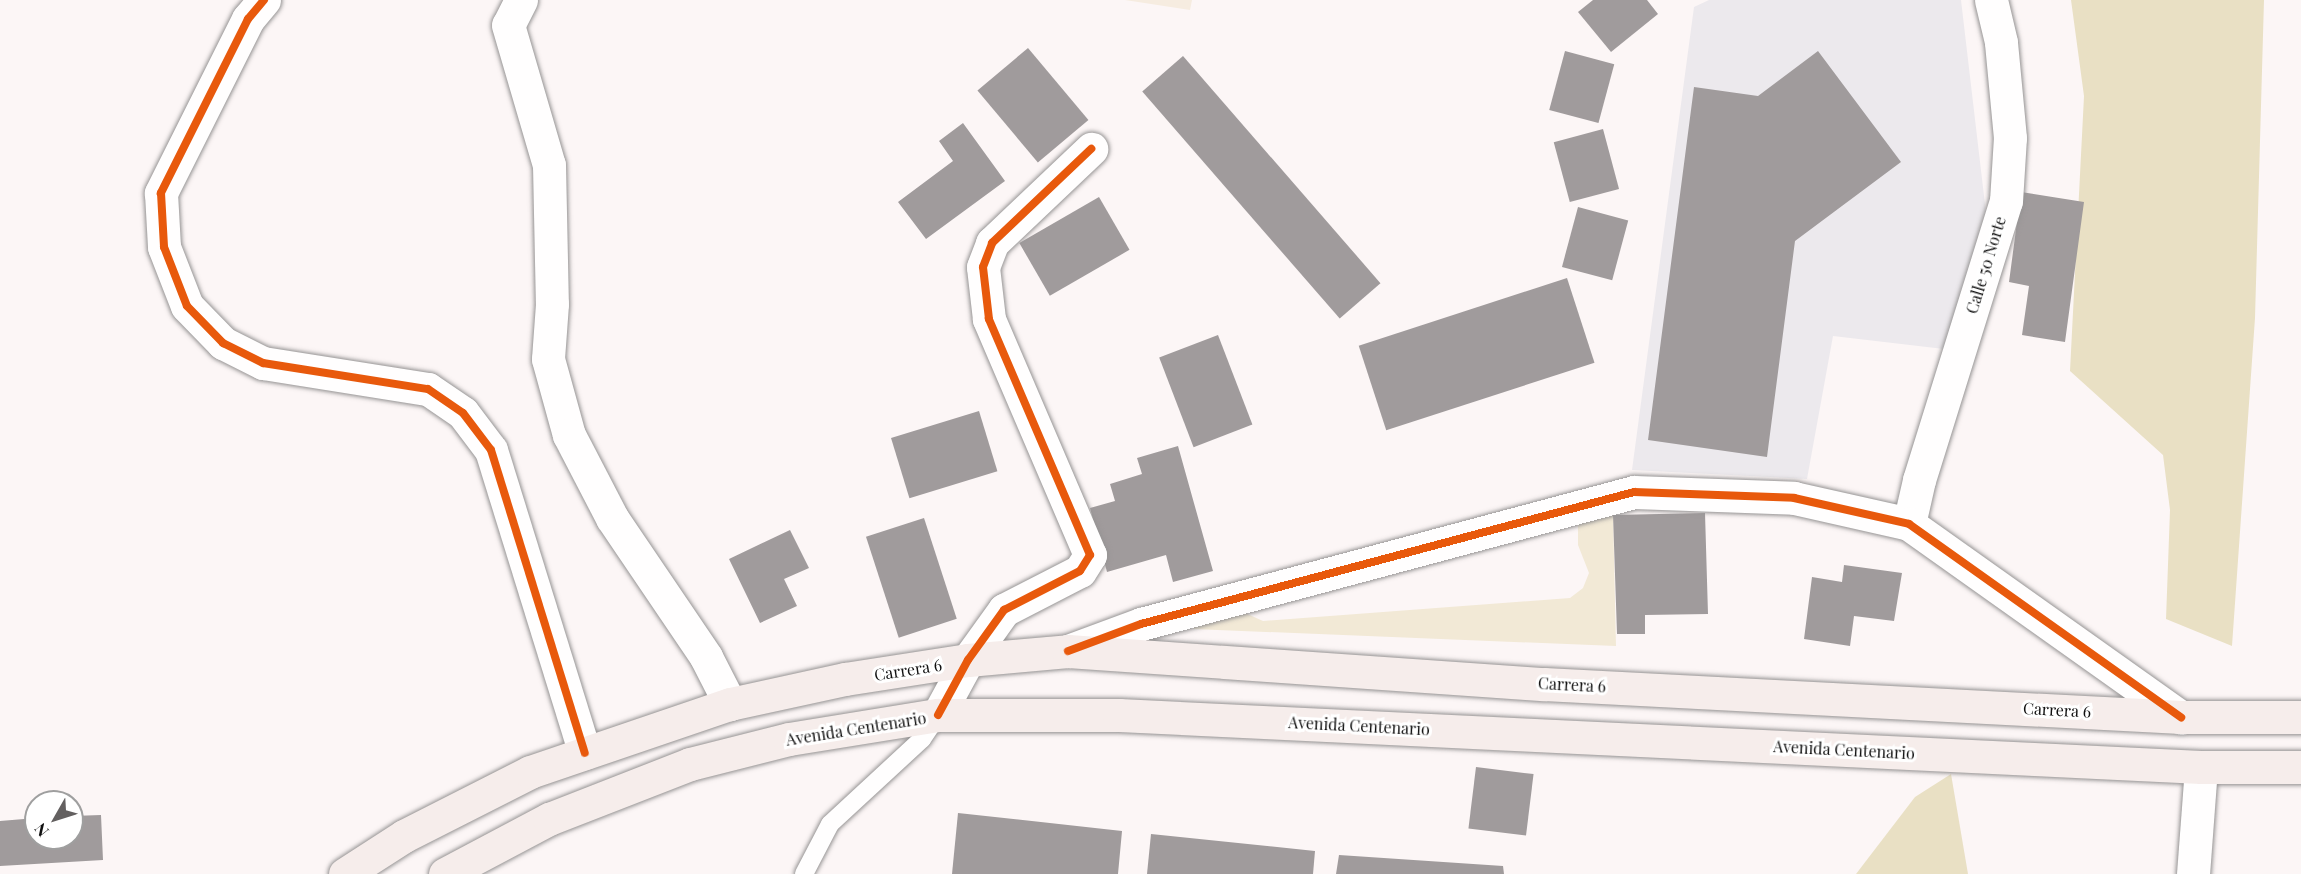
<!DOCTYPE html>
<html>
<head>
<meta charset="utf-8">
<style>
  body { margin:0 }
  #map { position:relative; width:2301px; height:874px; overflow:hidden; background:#fcf6f6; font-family:"Playfair Display",serif }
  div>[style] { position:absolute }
  .industrial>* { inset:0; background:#ece9ed }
  .green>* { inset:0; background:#f2e9d6 }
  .forest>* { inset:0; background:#e9e0c4 }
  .pitch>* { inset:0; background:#f6ece0 }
  .building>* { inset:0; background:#a09b9c; transform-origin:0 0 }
  .roads { filter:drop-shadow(0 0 2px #969494) drop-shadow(0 0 2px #969494) }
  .service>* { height:18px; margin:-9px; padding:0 9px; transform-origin:9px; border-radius:9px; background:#fffefe }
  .minor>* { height:33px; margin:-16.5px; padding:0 16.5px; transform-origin:16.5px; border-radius:16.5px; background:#fffefe }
  .secondary>* { height:33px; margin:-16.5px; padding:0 16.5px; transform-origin:16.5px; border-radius:16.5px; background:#f6edeb }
  .cycleway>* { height:8px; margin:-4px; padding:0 4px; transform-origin:4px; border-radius:4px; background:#e8590c }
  span { translate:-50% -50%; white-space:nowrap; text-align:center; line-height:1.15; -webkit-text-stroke:6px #fff; paint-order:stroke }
  .street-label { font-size:16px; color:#101010 }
  .north { position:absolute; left:24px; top:790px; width:60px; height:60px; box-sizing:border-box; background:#fff; border:2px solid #9f9f9f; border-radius:50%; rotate:231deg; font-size:16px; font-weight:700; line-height:24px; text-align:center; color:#101010 }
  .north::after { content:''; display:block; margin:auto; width:21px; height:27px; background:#636060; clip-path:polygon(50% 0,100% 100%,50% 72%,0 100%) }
</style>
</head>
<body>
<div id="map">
  <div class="industrial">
    <div style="clip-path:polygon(1709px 0,1961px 0,1986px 213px,1944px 349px,1833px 336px,1807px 479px,1632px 470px,1694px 7px)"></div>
  </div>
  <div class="green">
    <div style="clip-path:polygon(1613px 515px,1616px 646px,1193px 629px,1193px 619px,1234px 608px,1263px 621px,1570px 598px,1583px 588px,1589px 573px,1578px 545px,1578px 524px)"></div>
  </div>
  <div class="forest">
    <div style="clip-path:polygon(2071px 0,2264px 0,2255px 318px,2232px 646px,2166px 619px,2170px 510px,2163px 455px,2070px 371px,2084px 96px)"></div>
    <div style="clip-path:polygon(1951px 774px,1968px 874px,1856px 874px,1915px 797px)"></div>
  </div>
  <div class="pitch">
    <div style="clip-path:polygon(1125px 0,1192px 0,1190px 10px)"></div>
  </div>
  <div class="building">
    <div style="clip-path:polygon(1593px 0,1647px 0,1658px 14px,1611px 52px,1578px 12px)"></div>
    <div style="left:1028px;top:48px;width:94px;height:66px;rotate:50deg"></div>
    <div style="left:1565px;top:51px;width:51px;height:61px;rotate:15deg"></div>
    <div style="clip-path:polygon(1818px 51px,1901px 162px,1795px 241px,1767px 457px,1648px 440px,1694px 87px,1758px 96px)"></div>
    <div style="left:1183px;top:56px;width:301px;height:54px;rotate:49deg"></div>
    <div style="clip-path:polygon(963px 123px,1005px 181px,926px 239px,898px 202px,953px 161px,939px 141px)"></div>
    <div style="left:1603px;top:129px;width:62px;height:51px;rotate:75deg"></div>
    <div style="clip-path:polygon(2021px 192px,2084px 202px,2065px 342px,2022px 335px,2029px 286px,2009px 282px)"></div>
    <div style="left:1099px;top:197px;width:61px;height:92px;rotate:60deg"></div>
    <div style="left:1578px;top:207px;width:52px;height:62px;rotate:15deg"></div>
    <div style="left:1567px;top:278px;width:89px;height:219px;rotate:72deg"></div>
    <div style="left:1218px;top:335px;width:96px;height:63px;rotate:69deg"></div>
    <div style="left:979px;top:411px;width:63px;height:92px;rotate:73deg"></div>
    <div style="clip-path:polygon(1178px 446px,1213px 571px,1173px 582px,1166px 555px,1107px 572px,1090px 508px,1115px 501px,1110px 484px,1142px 474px,1137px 458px)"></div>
    <div style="clip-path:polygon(1705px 513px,1708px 614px,1645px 615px,1645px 634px,1617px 634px,1613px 515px)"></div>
    <div style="left:924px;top:518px;width:106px;height:61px;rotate:72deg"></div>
    <div style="clip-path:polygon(790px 530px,809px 568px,784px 579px,797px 606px,760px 623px,729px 559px)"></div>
    <div style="clip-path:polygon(1844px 565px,1902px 573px,1894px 621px,1854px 616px,1850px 646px,1804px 639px,1812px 577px,1842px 582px)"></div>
    <div style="left:1476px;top:767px;width:58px;height:62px;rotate:7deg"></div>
    <div style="clip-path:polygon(958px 813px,1122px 831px,1118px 874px,952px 874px)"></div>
    <div style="clip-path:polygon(101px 815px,103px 860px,0 866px,0 821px,36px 818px,36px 838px,72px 838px,72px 816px)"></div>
    <div style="clip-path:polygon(1151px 834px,1315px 851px,1313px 874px,1147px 874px)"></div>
    <div style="clip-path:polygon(1339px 855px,1503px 866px,1504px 874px,1336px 874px)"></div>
  </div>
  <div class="roads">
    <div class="service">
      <div style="left:804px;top:874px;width:56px;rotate:-62.5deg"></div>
      <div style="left:830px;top:824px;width:125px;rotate:-42.7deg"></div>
      <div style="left:922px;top:739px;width:29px;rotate:-56deg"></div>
    </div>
    <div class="minor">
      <div style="left:264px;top:0;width:25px;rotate:130deg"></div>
      <div style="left:248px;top:19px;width:195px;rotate:116.6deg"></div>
      <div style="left:161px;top:193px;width:54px;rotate:86.8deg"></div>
      <div style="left:164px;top:247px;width:63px;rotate:68.7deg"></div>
      <div style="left:187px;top:306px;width:52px;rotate:45.8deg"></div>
      <div style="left:223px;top:343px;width:45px;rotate:26.6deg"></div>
      <div style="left:263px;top:363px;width:167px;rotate:9deg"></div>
      <div style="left:428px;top:389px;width:42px;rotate:34.4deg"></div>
      <div style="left:463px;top:413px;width:46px;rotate:52.9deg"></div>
      <div style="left:491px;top:450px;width:317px;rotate:72.8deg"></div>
      <div style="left:521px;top:0;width:28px;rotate:117deg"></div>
      <div style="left:508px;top:25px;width:146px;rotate:73.7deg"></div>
      <div style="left:549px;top:165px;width:139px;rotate:88.8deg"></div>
      <div style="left:552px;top:304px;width:55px;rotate:94.2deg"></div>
      <div style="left:548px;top:359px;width:79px;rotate:74.6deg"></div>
      <div style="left:569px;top:435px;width:93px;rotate:62.6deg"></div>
      <div style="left:612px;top:518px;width:168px;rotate:55.9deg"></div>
      <div style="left:706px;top:657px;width:53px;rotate:62.9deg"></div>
      <div style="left:1909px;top:524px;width:45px;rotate:-77.2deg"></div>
      <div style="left:1919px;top:480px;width:292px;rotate:-72.7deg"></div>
      <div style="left:2006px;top:201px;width:63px;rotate:-86.4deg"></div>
      <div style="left:2010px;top:138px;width:96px;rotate:-95.4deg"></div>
      <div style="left:2001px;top:42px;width:43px;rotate:-103.4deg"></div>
      <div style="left:1068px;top:651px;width:78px;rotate:-20.3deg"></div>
      <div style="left:1141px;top:624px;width:510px;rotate:-14.99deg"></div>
      <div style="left:1634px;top:492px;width:160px;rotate:2.1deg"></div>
      <div style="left:1794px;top:498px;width:118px;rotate:12.7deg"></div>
      <div style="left:1909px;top:524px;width:334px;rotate:35.4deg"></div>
      <div style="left:938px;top:715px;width:63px;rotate:-61.4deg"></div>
      <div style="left:968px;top:660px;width:62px;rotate:-54.2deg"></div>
      <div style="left:1004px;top:610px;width:85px;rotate:-27.2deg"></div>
      <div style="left:1080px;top:571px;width:19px;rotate:-58deg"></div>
      <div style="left:1090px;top:555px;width:257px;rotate:-113.2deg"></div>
      <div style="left:989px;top:319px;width:52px;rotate:-96.6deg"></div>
      <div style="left:983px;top:267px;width:26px;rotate:-69deg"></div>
      <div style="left:992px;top:243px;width:137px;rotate:-43.5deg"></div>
      <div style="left:2193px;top:874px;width:107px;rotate:-85.7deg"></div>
    </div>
    <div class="secondary">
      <div style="left:345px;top:874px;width:70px;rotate:-32.8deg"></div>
      <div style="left:404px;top:836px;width:141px;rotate:-26.9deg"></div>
      <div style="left:530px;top:772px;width:211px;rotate:-18.8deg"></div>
      <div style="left:730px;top:704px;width:118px;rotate:-12.3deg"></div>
      <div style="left:845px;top:679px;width:124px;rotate:-8.8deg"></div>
      <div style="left:968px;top:660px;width:100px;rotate:-5.1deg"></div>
      <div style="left:1068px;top:651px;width:477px;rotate:4deg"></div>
      <div style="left:1544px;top:684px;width:638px;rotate:2.97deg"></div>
      <div style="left:2181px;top:717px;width:120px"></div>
      <div style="left:445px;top:874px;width:118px;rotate:-27.9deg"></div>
      <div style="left:549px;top:819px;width:151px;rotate:-21.3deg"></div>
      <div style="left:690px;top:764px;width:102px;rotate:-14.2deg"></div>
      <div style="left:789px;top:739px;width:151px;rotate:-9.2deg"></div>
      <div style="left:938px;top:715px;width:181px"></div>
      <div style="left:1119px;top:715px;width:1083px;rotate:2.75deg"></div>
      <div style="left:2201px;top:767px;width:100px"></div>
    </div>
  </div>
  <div class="cycleway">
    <div style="left:264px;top:0;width:25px;rotate:130deg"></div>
    <div style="left:248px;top:19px;width:195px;rotate:116.6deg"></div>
    <div style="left:161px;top:193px;width:54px;rotate:86.8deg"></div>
    <div style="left:164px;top:247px;width:63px;rotate:68.7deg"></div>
    <div style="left:187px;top:306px;width:52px;rotate:45.8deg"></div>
    <div style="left:223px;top:343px;width:45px;rotate:26.6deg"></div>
    <div style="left:263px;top:363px;width:167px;rotate:9deg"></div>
    <div style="left:428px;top:389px;width:42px;rotate:34.4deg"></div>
    <div style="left:463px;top:413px;width:46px;rotate:52.9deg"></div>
    <div style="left:491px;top:450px;width:317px;rotate:72.8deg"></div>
    <div style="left:1068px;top:651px;width:78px;rotate:-20.3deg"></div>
    <div style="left:1141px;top:624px;width:510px;rotate:-14.99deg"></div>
    <div style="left:1634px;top:492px;width:160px;rotate:2.1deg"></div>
    <div style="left:1794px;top:498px;width:118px;rotate:12.7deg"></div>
    <div style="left:1909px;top:524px;width:334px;rotate:35.4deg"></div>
    <div style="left:938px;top:715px;width:63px;rotate:-61.4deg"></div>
    <div style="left:968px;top:660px;width:62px;rotate:-54.2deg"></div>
    <div style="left:1004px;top:610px;width:85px;rotate:-27.2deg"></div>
    <div style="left:1080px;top:571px;width:19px;rotate:-58deg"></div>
    <div style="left:1090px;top:555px;width:257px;rotate:-113.2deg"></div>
    <div style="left:989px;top:319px;width:52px;rotate:-96.6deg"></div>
    <div style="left:983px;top:267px;width:26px;rotate:-69deg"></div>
    <div style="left:992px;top:243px;width:137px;rotate:-43.5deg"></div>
  </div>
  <div class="street-label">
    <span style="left:1986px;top:265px;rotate:-73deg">Calle 50 Norte</span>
    <span style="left:908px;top:670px;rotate:-9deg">Carrera 6</span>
    <span style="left:1572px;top:685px;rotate:3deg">Carrera 6</span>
    <span style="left:2057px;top:710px;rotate:3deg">Carrera 6</span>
    <span style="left:1359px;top:726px;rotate:3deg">Avenida Centenario</span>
    <span style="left:856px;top:729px;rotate:-9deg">Avenida Centenario</span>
    <span style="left:1844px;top:750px;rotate:3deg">Avenida Centenario</span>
  </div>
  <div class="north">N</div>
</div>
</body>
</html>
